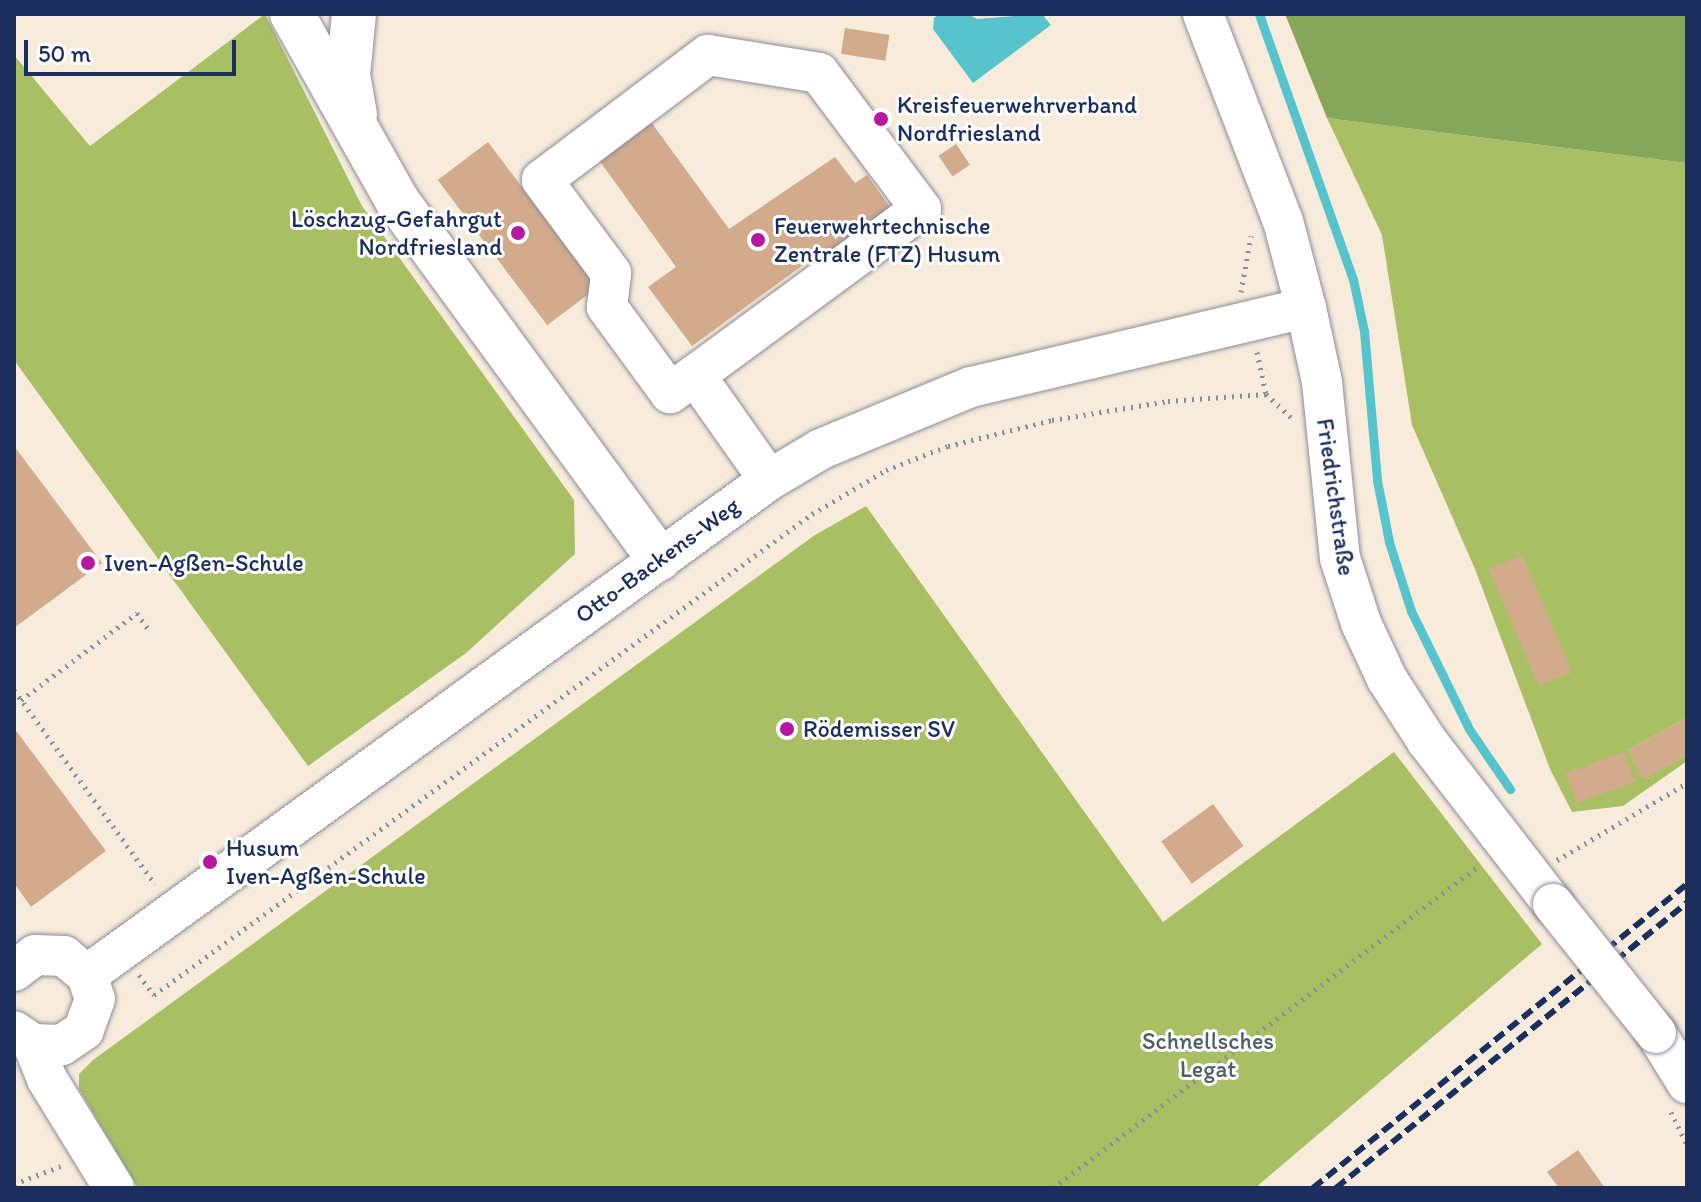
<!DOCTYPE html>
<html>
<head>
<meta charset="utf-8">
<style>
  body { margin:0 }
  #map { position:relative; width:1701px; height:1202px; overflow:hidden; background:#f7ecdb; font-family:Itim,sans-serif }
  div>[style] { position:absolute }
  .green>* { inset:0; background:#a9bf64 }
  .forest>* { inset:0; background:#86a65a }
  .water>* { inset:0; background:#56c3cd }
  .stream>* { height:9px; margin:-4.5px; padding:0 4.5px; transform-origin:4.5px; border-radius:4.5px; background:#56c3cd }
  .building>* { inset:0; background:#d1ab8c; transform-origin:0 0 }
  .path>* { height:5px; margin-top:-2.5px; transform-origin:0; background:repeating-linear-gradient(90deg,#898e9c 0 2px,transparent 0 8px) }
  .roads { filter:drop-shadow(0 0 2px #898e9c) drop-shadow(0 0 2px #898e9c) }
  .minor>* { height:40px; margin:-20px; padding:0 20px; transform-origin:20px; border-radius:20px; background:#fff }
  .highway>* { height:44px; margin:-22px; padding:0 22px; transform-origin:22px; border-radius:22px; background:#fff }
  .rail>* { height:6px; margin-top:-3px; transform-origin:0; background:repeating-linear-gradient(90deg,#1b2f5e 0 12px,transparent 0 18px) }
  .bridges { filter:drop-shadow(0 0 2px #898e9c) drop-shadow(0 0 2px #898e9c) }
  .minor-bridge>* { height:40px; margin:-20px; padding:0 20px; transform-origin:20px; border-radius:20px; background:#fff }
  .dots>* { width:22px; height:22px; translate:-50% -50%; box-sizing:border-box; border:4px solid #fff; border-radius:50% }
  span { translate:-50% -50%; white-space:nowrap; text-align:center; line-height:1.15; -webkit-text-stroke:6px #fff; paint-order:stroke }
  .poi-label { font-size:24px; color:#1b2f5e }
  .left { translate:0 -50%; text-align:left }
  .right { translate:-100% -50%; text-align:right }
  .street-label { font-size:24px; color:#1b2f5e }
  .park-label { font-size:24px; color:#4d6160 }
  .frame { position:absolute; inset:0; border:16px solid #1b2f5e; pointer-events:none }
  .scale { position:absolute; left:24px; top:40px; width:212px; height:36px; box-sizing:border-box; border:4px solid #1b2f5e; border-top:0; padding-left:10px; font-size:24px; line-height:28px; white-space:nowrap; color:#1b2f5e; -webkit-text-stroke:6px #fff; paint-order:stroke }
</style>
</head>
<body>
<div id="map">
  <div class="green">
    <div style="clip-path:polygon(265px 14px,362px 206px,574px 500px,575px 554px,466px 653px,308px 766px,14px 360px,14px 55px,90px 146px)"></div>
    <div style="clip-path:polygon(1327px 118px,1687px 163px,1687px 718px,1628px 750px,1644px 778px,1687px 755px,1687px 761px,1623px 806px,1572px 812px,1550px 769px,1475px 569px,1412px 425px,1382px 235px)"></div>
    <div style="clip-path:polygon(866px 506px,1163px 922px,1394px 752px,1542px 944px,1255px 1188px,138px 1188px,79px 1089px,79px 1074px,93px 1060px,815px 535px)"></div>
  </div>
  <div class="forest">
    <div style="clip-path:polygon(1285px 14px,1687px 14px,1687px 163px,1327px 118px)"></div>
  </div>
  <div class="water">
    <div style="clip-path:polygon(940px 14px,968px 14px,977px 19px,1042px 14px,1051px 25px,973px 83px,933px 29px,934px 18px)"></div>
  </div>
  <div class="stream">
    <div style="left:1259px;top:14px;width:281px;rotate:70.5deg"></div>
    <div style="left:1353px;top:279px;width:53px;rotate:78.1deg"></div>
    <div style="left:1364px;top:331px;width:150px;rotate:85deg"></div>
    <div style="left:1377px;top:480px;width:63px;rotate:79deg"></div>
    <div style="left:1389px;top:542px;width:72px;rotate:72.3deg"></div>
    <div style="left:1411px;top:611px;width:131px;rotate:63.8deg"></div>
    <div style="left:1469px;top:729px;width:73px;rotate:55.7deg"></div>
  </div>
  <div class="building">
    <div style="left:845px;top:28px;width:45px;height:26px;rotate:9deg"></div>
    <div style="clip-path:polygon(651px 122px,729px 229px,835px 157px,855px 183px,867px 175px,895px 214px,829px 263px,821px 252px,692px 346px,648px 287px,676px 267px,599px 160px)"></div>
    <div style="left:488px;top:142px;width:182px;height:63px;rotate:53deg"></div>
    <div style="left:956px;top:144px;width:25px;height:21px;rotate:56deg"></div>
    <div style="clip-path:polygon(14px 446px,102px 563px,14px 628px)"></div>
    <div style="left:1522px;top:555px;width:127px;height:36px;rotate:67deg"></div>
    <div style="clip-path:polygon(1687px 718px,1687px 755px,1643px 779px,1628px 750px)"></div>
    <div style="clip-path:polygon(14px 728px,106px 851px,31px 907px,14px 883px)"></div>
    <div style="left:1624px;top:752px;width:32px;height:62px;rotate:70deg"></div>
    <div style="left:1213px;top:804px;width:52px;height:64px;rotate:54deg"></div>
    <div style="clip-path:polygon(1578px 1150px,1605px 1188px,1559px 1188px,1547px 1172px)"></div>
  </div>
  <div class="path">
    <div style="left:1241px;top:292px;width:57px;rotate:-79.9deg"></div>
    <div style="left:1257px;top:352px;width:43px;rotate:77.9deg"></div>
    <div style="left:14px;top:690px;width:240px;rotate:54deg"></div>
    <div style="left:21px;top:700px;width:145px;rotate:-36.9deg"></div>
    <div style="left:137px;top:613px;width:21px;rotate:55deg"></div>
    <div style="left:1557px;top:860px;width:151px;rotate:-30.6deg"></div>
    <div style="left:139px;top:975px;width:25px;rotate:53deg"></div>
    <div style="left:154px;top:995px;width:815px;rotate:-36.17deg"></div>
    <div style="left:812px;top:514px;width:86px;rotate:-30.7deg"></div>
    <div style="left:886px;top:470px;width:66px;rotate:-21.2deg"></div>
    <div style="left:948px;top:446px;width:107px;rotate:-14deg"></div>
    <div style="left:1052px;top:420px;width:118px;rotate:-9.3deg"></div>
    <div style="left:1168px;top:401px;width:98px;rotate:-4.1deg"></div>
    <div style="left:1266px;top:394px;width:34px;rotate:43deg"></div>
    <div style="left:1671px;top:1112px;width:37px;rotate:64deg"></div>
    <div style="left:14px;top:1184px;width:50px;rotate:-21deg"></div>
    <div style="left:1053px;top:1188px;width:535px;rotate:-37.11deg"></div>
  </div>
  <div class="roads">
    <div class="minor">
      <div style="left:1203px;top:14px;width:222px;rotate:68.9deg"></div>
      <div style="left:1283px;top:221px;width:90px;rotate:75.2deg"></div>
      <div style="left:1306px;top:308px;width:76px;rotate:77.8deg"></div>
      <div style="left:1322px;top:382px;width:177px;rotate:84.2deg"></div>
      <div style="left:1340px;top:558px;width:68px;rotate:72.1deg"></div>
      <div style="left:1361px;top:623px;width:62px;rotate:65.1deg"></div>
      <div style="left:1387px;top:679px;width:74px;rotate:57.2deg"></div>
      <div style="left:1427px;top:741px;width:206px;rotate:52.3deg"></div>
      <div style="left:695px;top:375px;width:31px;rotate:144deg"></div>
      <div style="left:670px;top:393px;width:107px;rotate:-126.2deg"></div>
      <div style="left:607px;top:307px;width:34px;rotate:-83deg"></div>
      <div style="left:611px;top:273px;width:116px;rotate:-126.6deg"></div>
      <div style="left:542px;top:180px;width:208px;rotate:-37deg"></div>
      <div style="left:708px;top:55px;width:112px;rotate:9.2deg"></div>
      <div style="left:819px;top:73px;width:170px;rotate:53.1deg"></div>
      <div style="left:921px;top:209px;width:280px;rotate:143.7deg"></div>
      <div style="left:695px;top:375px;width:128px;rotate:54.8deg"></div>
      <div style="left:14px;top:971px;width:26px;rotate:-37deg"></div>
      <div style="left:35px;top:955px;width:29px;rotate:2deg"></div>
      <div style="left:64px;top:956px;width:30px;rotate:40deg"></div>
      <div style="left:87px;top:975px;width:25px;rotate:72deg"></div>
      <div style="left:95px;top:999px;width:33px;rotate:110deg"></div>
      <div style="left:84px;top:1030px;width:27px;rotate:146deg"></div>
      <div style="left:62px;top:1045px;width:29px;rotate:-178deg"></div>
      <div style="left:33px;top:1044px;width:23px;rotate:-146deg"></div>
      <div style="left:87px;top:975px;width:843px;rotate:-35.97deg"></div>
      <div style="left:769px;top:480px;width:61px;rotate:-30.8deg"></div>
      <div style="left:821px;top:449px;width:162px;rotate:-22.5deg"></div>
      <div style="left:971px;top:387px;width:344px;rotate:-13.3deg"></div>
      <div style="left:1656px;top:1033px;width:59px;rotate:58.2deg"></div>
      <div style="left:33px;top:1044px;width:38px;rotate:68deg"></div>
      <div style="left:47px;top:1079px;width:128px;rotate:58.4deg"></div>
    </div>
    <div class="highway">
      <div style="left:292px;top:14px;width:216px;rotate:60.6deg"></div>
      <div style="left:398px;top:202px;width:442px;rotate:53.8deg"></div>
      <div style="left:354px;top:14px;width:61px;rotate:95.6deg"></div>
      <div style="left:348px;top:75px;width:40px;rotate:80deg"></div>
    </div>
  </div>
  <div class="rail">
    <div style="left:1313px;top:1188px;width:482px;rotate:-39.1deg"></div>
    <div style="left:1336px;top:1188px;width:452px;rotate:-39.1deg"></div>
  </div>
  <div class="bridges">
    <div class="minor-bridge">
      <div style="left:1553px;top:904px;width:165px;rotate:51.4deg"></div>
    </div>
  </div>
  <div class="dots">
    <div style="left:881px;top:119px;background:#b5179e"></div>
    <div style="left:518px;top:233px;background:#b5179e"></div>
    <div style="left:758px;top:240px;background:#b5179e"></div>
    <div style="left:88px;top:563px;background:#b5179e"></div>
    <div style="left:787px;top:729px;background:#b5179e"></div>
    <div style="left:210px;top:862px;background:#b5179e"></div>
  </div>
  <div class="poi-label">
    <span class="left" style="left:897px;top:119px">Kreisfeuerwehrverband<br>Nordfriesland</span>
    <span class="right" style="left:502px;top:233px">Löschzug-Gefahrgut<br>Nordfriesland</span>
    <span class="left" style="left:774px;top:240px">Feuerwehrtechnische<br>Zentrale (FTZ) Husum</span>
    <span class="left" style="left:104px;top:563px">Iven-Agßen-Schule</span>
    <span class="left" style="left:803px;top:729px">Rödemisser SV</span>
    <span class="left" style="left:226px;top:862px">Husum<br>Iven-Agßen-Schule</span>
  </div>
  <div class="street-label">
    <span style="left:1336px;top:497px;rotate:82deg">Friedrichstraße</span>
    <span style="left:657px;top:560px;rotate:-36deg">Otto-Backens-Weg</span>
  </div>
  <div class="park-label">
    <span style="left:1208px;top:1055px">Schnellsches<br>Legat</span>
  </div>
  <div class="frame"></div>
  <div class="scale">50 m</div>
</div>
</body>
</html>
